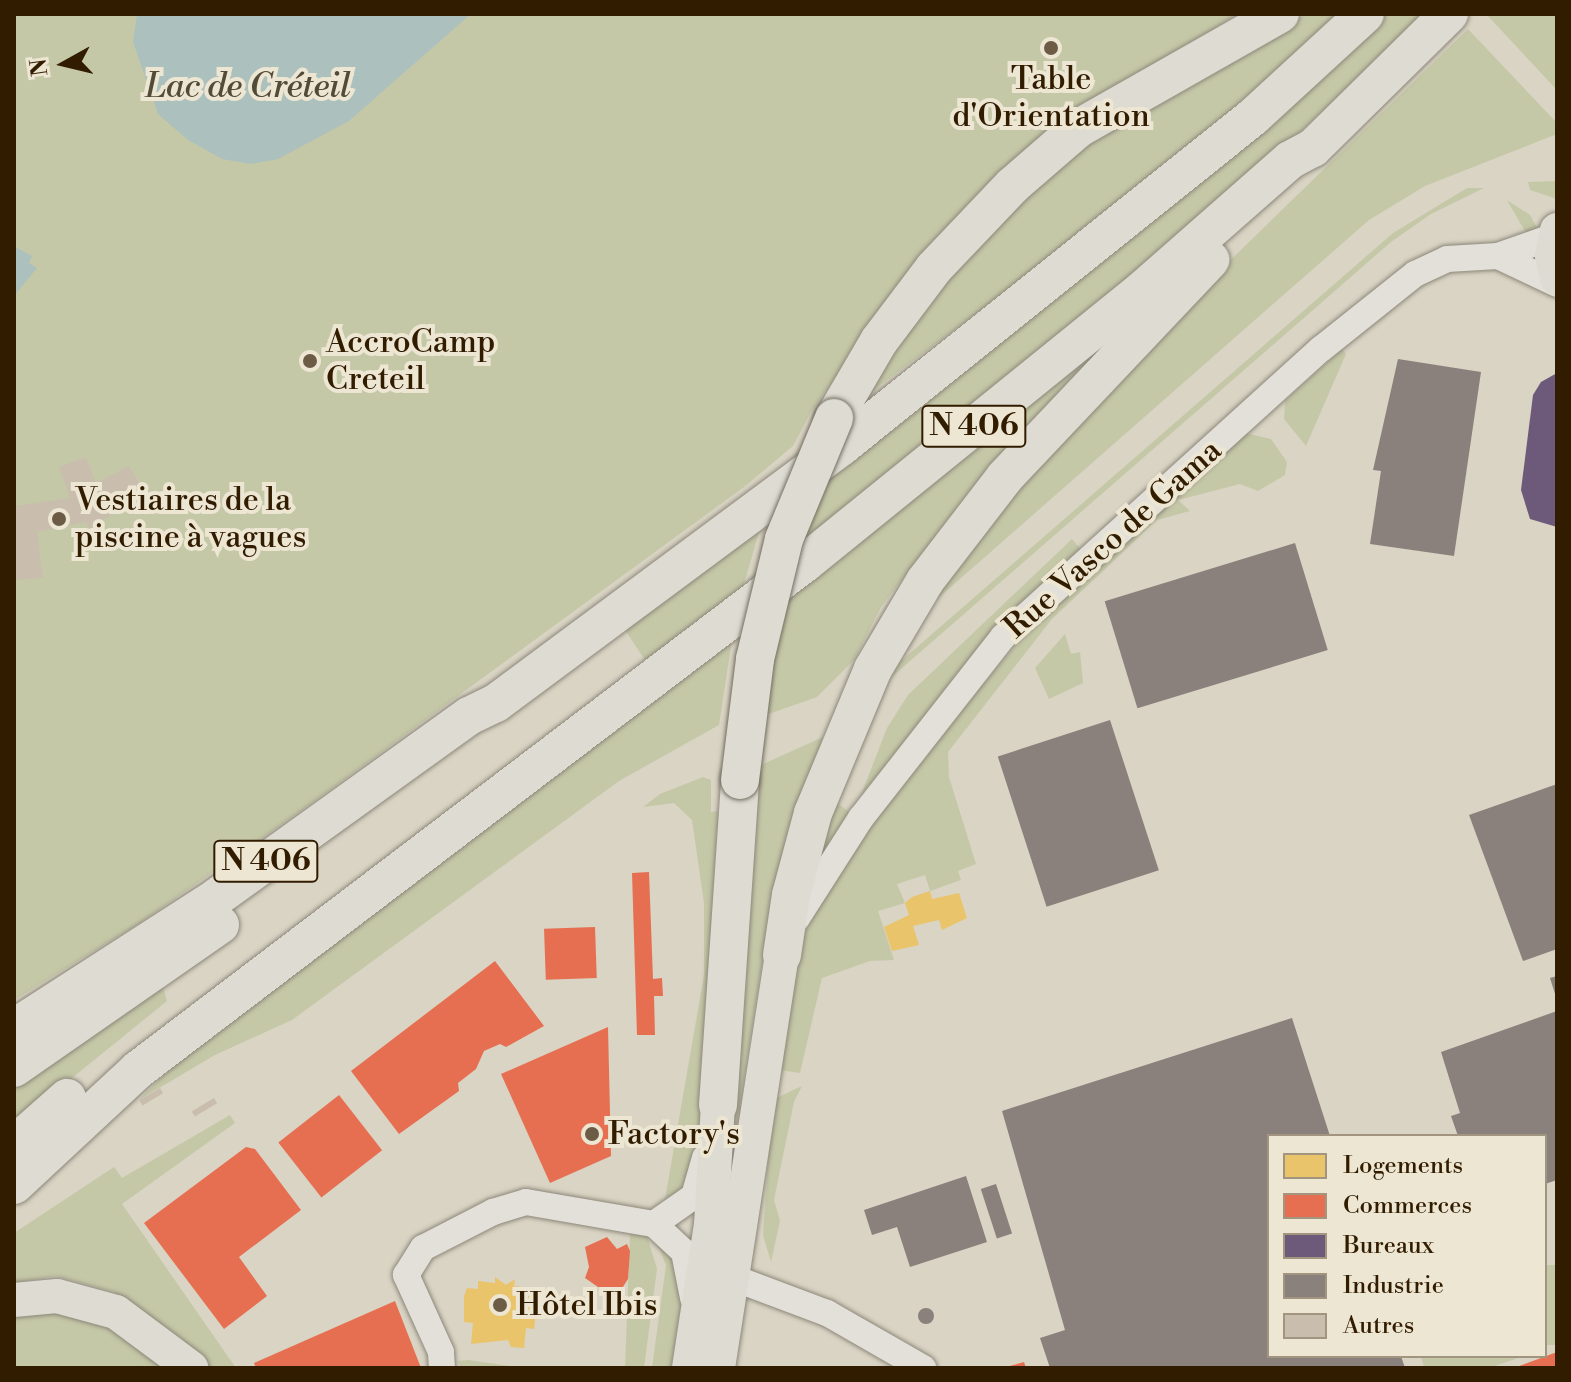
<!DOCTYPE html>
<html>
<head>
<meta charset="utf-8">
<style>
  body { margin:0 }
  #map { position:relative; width:1571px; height:1382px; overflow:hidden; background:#d9d4c4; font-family:"Libre Bodoni",serif }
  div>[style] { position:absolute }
  .green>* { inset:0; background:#c5c8a7; transform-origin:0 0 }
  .water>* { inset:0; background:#acc0bd }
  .homes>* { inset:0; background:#e9c46a }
  .shops>* { inset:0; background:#e76f51; transform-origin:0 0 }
  .offices>* { inset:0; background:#6d597a }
  .industry>* { inset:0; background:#8a817c; transform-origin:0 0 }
  .round { border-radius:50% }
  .building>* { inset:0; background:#c9bdae; transform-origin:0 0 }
  .roads { filter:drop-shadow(0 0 2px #8d877a) drop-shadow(0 0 2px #8d877a) }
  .minor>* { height:26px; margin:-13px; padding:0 13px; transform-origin:13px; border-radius:13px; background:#e2e0d8 }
  .major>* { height:34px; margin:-17px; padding:0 17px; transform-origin:17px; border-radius:17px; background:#dddbd2 }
  .highway>* { height:38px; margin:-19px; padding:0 19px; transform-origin:19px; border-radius:19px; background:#dddbd2 }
  .bridges { filter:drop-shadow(0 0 2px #746e61) drop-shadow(0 0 2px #746e61) }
  .highway-bridge>* { height:38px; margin:-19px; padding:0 19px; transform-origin:19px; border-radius:19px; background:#dddbd2 }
  .dots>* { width:22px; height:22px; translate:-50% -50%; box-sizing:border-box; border:4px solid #ece6d3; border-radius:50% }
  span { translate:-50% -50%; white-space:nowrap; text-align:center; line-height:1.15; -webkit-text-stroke:8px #ece6d3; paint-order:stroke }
  .shield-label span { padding:2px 6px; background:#ece6d3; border:2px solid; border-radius:6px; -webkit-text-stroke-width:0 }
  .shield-label { font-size:30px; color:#321c00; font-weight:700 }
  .poi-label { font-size:32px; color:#321c00 }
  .left { translate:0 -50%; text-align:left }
  .street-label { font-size:32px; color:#321c00 }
  .water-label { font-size:34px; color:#514b38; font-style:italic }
  .frame { position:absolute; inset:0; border:16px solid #321c00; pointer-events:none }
  .legend { position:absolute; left:1267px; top:1134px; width:280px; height:224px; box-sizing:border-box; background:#ece6d3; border:2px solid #a2957f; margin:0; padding:10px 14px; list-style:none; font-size:24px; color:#321c00 }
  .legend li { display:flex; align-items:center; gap:16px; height:40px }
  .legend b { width:40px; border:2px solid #a2957f }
  .north { position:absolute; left:24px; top:24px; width:80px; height:80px; -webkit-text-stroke:6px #ece6d3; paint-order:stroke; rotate:262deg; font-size:22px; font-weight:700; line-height:32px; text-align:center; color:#321c00 }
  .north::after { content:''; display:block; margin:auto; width:28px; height:36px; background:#321c00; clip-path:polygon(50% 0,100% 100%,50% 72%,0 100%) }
</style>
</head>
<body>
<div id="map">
  <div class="green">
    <div style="clip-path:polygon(14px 14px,1237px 14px,1013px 161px,927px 251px,812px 410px,793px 446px,744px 487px,302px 810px,141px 922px,14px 1000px)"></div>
    <div style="clip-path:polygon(1307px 14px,1345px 14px,1113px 211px,855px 404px,932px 291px,1014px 198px,1192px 73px)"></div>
    <div style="clip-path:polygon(1383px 14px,1426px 14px,1253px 176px,795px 548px,832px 460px)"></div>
    <div style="clip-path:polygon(1486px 14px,1557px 14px,1557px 90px)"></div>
    <div style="clip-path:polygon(1468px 29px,1557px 123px,1557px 134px,1425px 186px,1369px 220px,920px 614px,984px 522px,1137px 351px)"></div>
    <div style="clip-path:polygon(1557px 181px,1557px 199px,1530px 190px,1528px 182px)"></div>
    <div style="clip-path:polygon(1467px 188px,1484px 188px,1431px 214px,1391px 242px,887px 681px,877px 682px,1393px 233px)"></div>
    <div style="clip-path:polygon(1507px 200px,1530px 215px,1540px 233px,1530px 240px)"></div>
    <div style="clip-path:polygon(1108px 342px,953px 513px,881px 607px,854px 660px,817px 697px,766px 715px,782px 603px)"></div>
    <div style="clip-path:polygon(1342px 349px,1346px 354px,1306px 446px,1284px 419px,1285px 401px)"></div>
    <div style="clip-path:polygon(1245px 433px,1271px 439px,1287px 462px,1285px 475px,1258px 491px,1240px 484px,1178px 500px,1190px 511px,1157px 520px,1052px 619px,948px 752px,949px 777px,976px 864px,958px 871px,961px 880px,930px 891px,925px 875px,897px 884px,905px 903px,878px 911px,894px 960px,870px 961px,822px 978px,800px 1073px,779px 1070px,775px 1050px,804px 935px,823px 890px,945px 729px,1039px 618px)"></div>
    <div style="clip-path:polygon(764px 515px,742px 591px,645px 660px,619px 621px)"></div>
    <div style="clip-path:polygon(1072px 539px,1083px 552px,1013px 613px,861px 795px,887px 728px,908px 695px)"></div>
    <div style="clip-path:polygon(733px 633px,719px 725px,619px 781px,292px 1020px,215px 1055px,139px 1100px,218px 1021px)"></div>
    <div style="clip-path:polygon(1065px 634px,1071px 654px,1080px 652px,1083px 683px,1049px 699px,1035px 668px)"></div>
    <div style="clip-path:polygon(823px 737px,771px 907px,720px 1229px,742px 901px,761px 765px)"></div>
    <div style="clip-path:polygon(703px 777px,711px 780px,711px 812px,725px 810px,696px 1171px,689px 1190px,664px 1205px,704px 975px,704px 903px,692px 820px,674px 803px,643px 807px,660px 794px)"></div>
    <div style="clip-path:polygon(836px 802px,853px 815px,812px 865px)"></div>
    <div style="clip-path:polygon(162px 984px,167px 1001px,14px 1125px,14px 1086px)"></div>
    <div style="clip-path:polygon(802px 1086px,794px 1102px,774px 1200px,780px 1221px,771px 1262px,763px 1235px,772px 1100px)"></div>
    <div style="clip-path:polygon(230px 1115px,235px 1123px,122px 1204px,236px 1368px,207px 1368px,181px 1338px,114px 1292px,56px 1276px,14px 1283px,14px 1233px,114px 1167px,122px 1178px)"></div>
    <div style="clip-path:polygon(630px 1234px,647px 1236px,657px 1269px,644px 1368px,625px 1368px)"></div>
    <div style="clip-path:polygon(654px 1235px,670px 1248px,683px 1293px,671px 1368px,652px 1368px,666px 1265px)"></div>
    <div style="left:1557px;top:1265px;width:80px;height:13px;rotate:90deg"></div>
    <div style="clip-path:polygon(44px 1307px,91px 1318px,173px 1368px,14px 1368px,14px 1315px)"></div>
    <div style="clip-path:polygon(1421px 1356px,1524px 1356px,1489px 1368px,1424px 1368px)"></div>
    <div style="clip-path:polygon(468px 1360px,517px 1367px,526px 1368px,460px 1366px,458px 1361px)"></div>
  </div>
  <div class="water">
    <div style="clip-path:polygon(137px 14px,471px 14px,349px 121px,278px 159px,251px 164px,222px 159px,188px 140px,158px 114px,133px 42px)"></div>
    <div style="clip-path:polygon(14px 246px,32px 256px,29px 263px,37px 268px,14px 296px)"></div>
  </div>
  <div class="homes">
    <div style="clip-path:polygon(930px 891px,932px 899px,959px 893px,967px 918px,942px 930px,939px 920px,913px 926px,919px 945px,892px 951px,884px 927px,909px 915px,905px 903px,912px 897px)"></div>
    <div style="clip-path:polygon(495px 1277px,506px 1285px,515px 1279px,514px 1286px,531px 1288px,530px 1296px,538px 1297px,534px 1329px,526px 1328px,524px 1348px,511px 1347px,508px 1340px,471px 1344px,473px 1323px,464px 1322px,464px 1296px,467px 1288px,478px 1289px,478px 1281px,495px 1283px)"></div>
  </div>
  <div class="shops">
    <div style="clip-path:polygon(649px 872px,653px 979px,662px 978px,663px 996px,654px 996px,655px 1035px,637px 1035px,632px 873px)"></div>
    <div style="left:595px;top:927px;width:51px;height:51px;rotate:88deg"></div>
    <div style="clip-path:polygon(495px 961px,544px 1026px,506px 1047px,500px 1044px,484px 1051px,476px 1069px,458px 1083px,459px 1091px,399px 1134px,351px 1071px)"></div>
    <div style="clip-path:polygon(608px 1027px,611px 1156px,550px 1183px,501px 1074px)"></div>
    <div style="left:339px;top:1095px;width:70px;height:77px;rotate:52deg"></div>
    <div style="clip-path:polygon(246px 1147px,255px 1149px,301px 1210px,239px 1257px,267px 1296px,224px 1329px,144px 1223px)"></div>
    <div style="clip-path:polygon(607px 1237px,617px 1249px,627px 1244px,630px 1251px,628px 1279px,621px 1290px,598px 1287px,585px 1278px,589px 1267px,585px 1247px)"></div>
    <div style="clip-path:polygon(395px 1301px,421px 1368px,256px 1368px,254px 1363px)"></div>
    <div style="clip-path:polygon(1557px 1352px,1557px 1368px,1514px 1368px)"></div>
    <div style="clip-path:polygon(1024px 1362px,1026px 1368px,1006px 1368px,1006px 1367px)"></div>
  </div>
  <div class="offices">
    <div style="clip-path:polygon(1557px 373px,1557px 527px,1530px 519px,1521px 490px,1533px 395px,1541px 382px)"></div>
  </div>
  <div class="industry">
    <div style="clip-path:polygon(1398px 359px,1481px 372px,1454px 556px,1370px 544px,1381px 471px,1373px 470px)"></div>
    <div style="left:1295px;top:543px;width:112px;height:199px;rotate:73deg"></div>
    <div style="left:1110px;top:720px;width:158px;height:118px;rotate:72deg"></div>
    <div style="clip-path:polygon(1557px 784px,1557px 949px,1523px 961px,1469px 815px)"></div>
    <div style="clip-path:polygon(1557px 976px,1557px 997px,1556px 997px,1550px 978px)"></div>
    <div style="clip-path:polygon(1557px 1011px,1557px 1180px,1545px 1184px,1545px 1136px,1458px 1136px,1451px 1116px,1460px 1113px,1441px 1052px)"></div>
    <div style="clip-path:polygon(1292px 1018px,1330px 1136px,1269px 1136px,1269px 1356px,1401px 1356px,1405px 1368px,1050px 1368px,1040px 1338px,1065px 1330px,1002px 1111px)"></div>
    <div style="clip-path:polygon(966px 1176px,987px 1242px,910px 1267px,897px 1227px,872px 1235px,864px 1210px)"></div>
    <div style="left:996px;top:1184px;width:52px;height:16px;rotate:72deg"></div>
    <div class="round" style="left:918px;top:1308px;width:16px;height:16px"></div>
  </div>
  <div class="building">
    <div style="clip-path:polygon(86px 457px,96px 483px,129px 466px,145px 492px,89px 530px,86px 522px,37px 532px,43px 578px,14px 580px,14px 506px,70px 498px,59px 467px)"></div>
    <div style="left:160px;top:1088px;width:6px;height:24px;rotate:59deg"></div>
    <div style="left:214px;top:1098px;width:6px;height:26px;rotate:59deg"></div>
  </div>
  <div class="roads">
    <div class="minor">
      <div style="left:1498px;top:256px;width:60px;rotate:-19.3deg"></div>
      <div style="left:797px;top:918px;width:119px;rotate:-57.4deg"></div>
      <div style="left:861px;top:818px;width:230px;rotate:-51.9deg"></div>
      <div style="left:1003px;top:637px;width:429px;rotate:-42.2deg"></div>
      <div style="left:1321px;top:349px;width:120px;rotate:-38.6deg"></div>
      <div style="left:1415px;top:274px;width:35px;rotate:-25deg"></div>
      <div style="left:1447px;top:259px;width:51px;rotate:-3.4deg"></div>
      <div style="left:1498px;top:256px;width:65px;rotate:25.4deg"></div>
      <div style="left:654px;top:1224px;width:41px;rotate:43deg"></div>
      <div style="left:684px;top:1252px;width:47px;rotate:78.9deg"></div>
      <div style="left:731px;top:1277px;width:103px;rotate:20.6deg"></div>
      <div style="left:827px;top:1313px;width:111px;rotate:29.8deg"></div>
      <div style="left:442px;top:1368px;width:16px;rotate:-94deg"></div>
      <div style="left:441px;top:1352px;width:85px;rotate:-114.4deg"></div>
      <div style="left:406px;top:1275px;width:32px;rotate:-58deg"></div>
      <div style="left:423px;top:1248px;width:79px;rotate:-27.2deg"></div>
      <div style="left:493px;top:1212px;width:34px;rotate:-17deg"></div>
      <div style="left:526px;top:1202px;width:130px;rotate:9.8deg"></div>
      <div style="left:654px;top:1224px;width:49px;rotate:-35deg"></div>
      <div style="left:694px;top:1196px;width:40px;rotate:-74deg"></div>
    </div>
    <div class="major">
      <div style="left:1557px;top:230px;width:26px;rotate:101deg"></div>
      <div style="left:1552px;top:256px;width:23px;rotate:77deg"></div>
      <div style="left:14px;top:1300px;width:43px;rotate:-5.3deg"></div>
      <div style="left:57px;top:1296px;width:61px;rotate:15.2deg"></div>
      <div style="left:116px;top:1312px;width:94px;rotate:36.7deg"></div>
      <div style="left:689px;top:1368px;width:145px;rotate:-81.3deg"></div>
      <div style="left:711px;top:1225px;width:120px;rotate:-86.7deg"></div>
      <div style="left:718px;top:1368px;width:418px;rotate:-81.2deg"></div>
    </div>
    <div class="highway">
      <div style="left:834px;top:418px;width:89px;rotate:-59.7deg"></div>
      <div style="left:879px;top:341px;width:91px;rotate:-53deg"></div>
      <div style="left:934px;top:268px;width:113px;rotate:-46.4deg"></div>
      <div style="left:1012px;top:186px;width:89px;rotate:-40.9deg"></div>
      <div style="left:1079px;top:128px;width:231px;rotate:-29.6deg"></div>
      <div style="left:782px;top:955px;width:61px;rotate:-81.5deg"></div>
      <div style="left:791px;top:895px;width:85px;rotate:-75deg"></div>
      <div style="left:813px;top:813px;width:156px;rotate:-67.4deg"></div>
      <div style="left:873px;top:669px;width:102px;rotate:-59.4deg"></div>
      <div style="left:925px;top:581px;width:131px;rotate:-52.4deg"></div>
      <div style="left:1005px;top:477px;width:299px;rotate:-46.6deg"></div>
      <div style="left:14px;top:1028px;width:242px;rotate:-32.8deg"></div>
      <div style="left:217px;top:897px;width:310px;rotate:-35.7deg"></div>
      <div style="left:469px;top:716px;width:30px;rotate:-26deg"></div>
      <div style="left:496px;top:703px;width:431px;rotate:-36.6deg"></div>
      <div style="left:842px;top:446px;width:526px;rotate:-38.68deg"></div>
      <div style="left:1253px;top:117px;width:152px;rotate:-42.6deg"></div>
      <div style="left:14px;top:1068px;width:251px;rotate:-34.8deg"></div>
      <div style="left:718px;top:1105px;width:326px;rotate:-86.1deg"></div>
      <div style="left:14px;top:1145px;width:71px;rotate:-41.6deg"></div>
      <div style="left:14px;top:1185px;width:171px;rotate:-42.9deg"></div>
      <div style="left:139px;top:1069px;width:836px;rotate:-37.23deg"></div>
      <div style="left:805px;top:563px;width:432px;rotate:-39deg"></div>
      <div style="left:1141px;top:291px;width:198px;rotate:-41.3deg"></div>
      <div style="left:1290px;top:160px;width:26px;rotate:-28deg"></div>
      <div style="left:1313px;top:148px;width:191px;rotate:-44.6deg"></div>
    </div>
  </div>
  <div class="bridges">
    <div class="highway-bridge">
      <div style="left:740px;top:780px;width:122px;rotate:-82.9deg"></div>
      <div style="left:755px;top:659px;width:123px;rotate:-76.4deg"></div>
      <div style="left:784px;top:539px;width:131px;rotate:-67.5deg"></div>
    </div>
  </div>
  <div class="dots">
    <div style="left:1051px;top:48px;background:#6c5c45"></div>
    <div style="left:310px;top:361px;background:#6c5c45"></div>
    <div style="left:59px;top:519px;background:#6c5c45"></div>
    <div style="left:592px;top:1134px;background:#6c5c45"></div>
    <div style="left:500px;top:1305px;background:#6c5c45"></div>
  </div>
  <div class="shield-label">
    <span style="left:974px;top:426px">N 406</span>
    <span style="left:266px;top:861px">N 406</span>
  </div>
  <div class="poi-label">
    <span style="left:1051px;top:98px">Table<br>d'Orientation</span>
    <span class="left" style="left:326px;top:361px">AccroCamp<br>Creteil</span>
    <span class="left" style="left:75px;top:519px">Vestiaires de la<br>piscine à vagues</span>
    <span class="left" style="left:608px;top:1134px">Factory's</span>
    <span class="left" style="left:516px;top:1305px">Hôtel Ibis</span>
  </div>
  <div class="street-label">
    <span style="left:1113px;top:539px;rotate:-42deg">Rue Vasco de Gama</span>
  </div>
  <div class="water-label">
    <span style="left:248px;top:88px">Lac de Créteil</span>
  </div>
  <div class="frame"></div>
  <ul class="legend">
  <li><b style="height:22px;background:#e9c46a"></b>Logements</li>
  <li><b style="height:22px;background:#e76f51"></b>Commerces</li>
  <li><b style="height:22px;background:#6d597a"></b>Bureaux</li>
  <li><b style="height:22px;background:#8a817c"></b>Industrie</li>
  <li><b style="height:22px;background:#c9bdae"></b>Autres</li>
  </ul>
  <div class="north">N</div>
</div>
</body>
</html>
